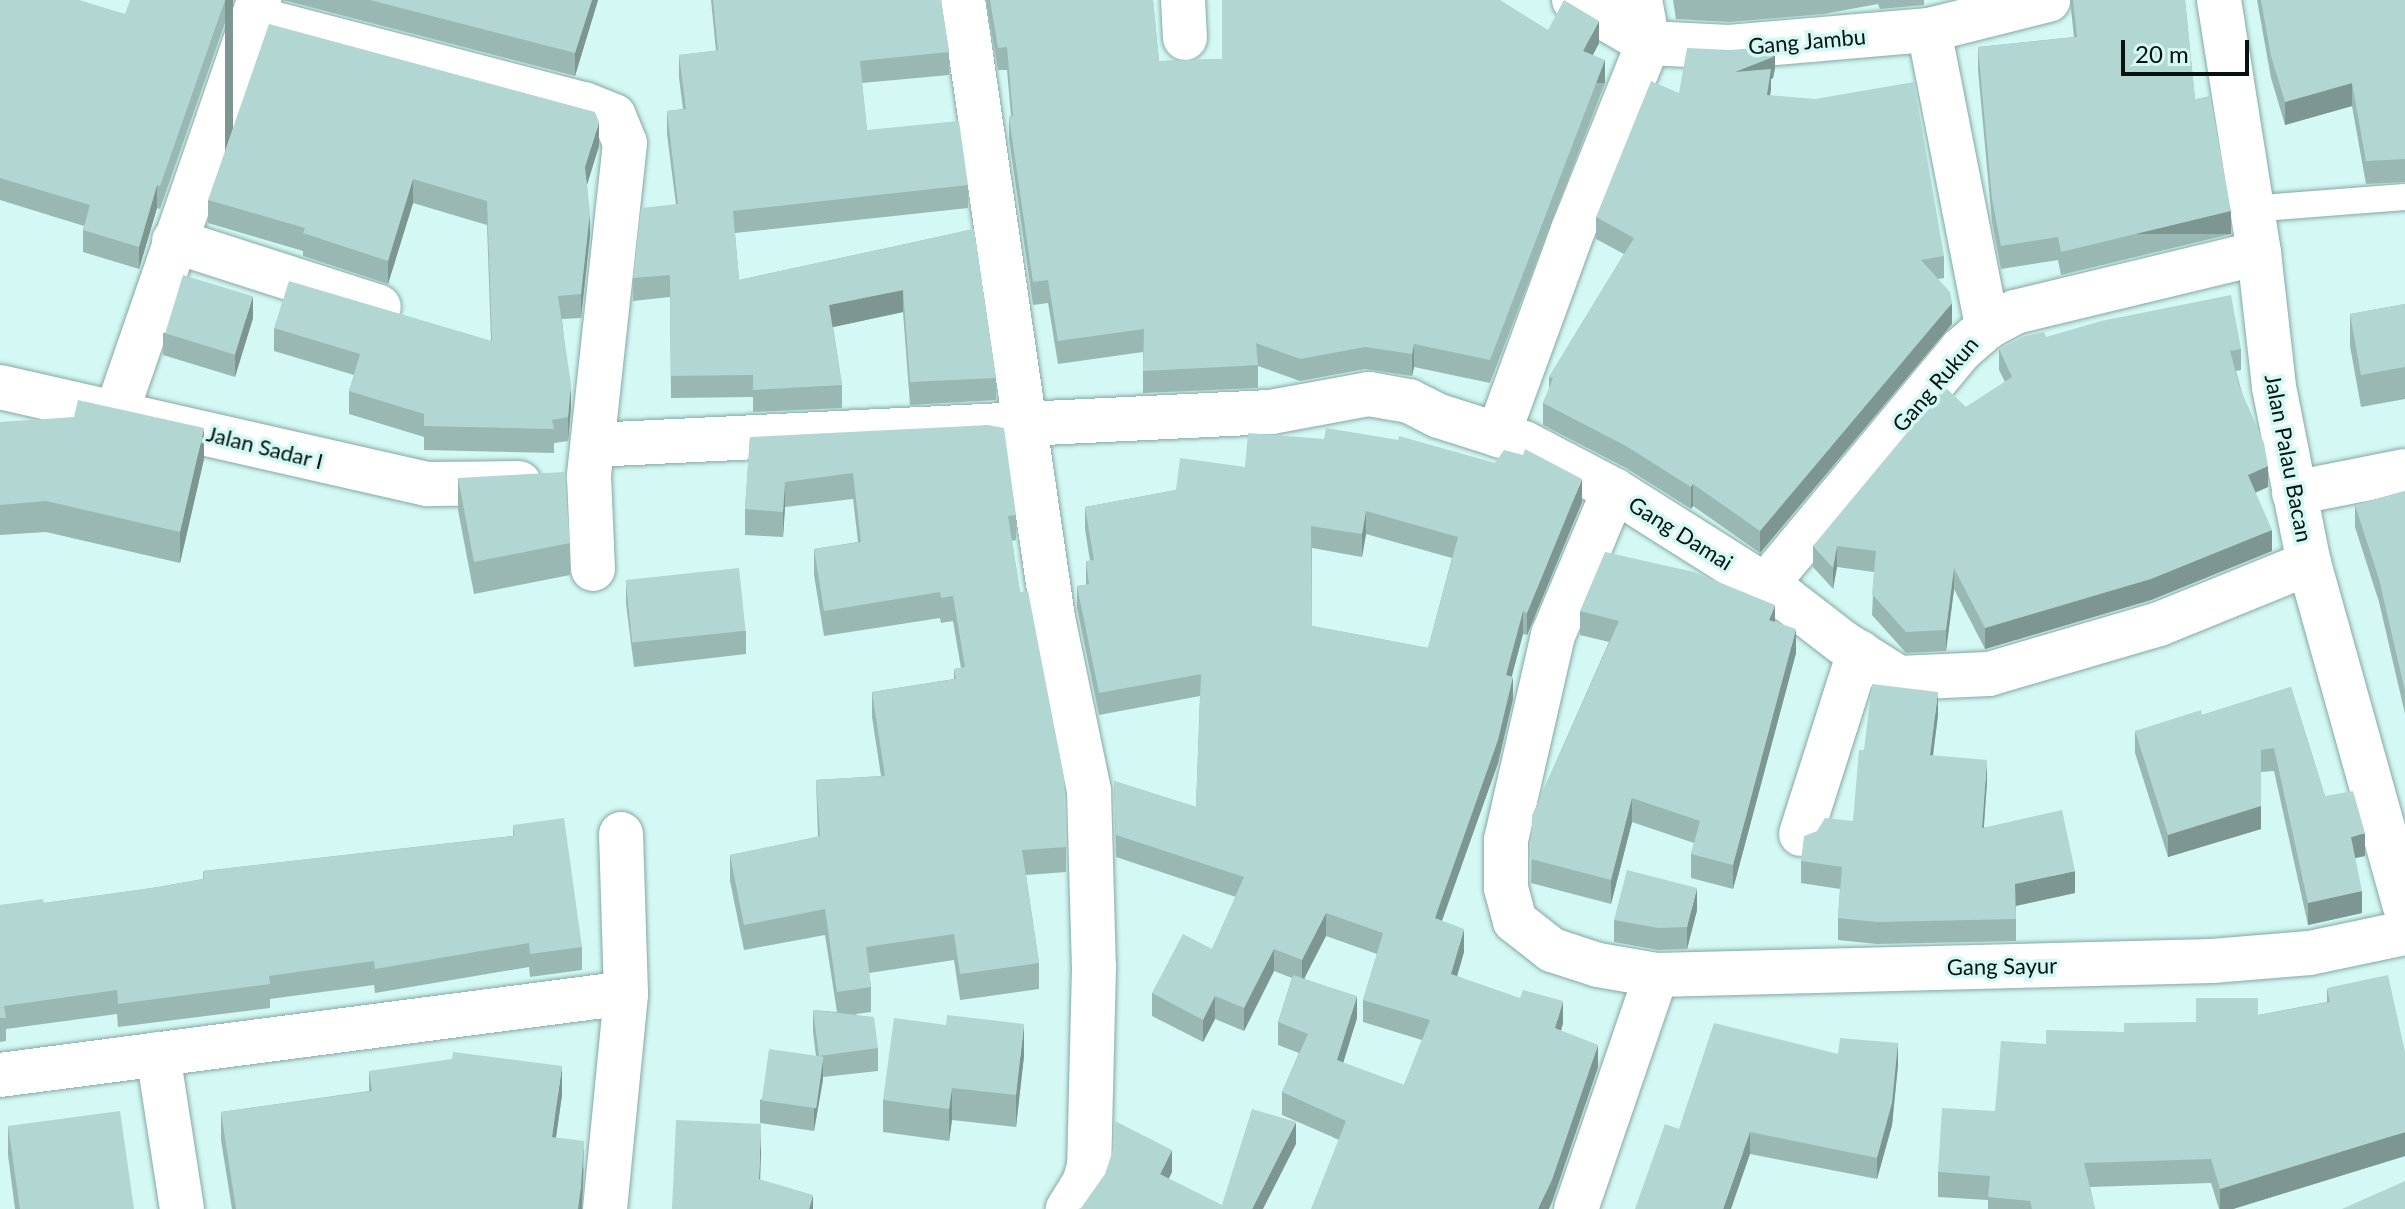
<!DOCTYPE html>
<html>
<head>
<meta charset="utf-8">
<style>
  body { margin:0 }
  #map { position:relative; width:2405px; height:1209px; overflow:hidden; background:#d4f9f4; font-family:Lato,sans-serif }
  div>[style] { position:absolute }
  .roads { filter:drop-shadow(0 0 2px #86a8a4) drop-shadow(0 0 2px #86a8a4) }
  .service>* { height:26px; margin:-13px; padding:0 13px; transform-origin:13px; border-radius:13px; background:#fff }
  .minor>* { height:44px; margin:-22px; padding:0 22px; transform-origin:22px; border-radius:22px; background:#fff }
  .tertiary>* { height:44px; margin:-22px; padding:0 22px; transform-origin:22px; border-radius:22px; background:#fff }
  .wall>* { inset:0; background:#99b8b4 }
  .shaded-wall>* { inset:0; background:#7d9692; transform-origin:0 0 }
  .building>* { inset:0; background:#b2d6d1; transform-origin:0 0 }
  span { translate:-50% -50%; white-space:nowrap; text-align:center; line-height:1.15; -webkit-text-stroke:7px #d4f9f4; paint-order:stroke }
  .street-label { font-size:22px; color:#051210 }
  .scale { position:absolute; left:2121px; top:40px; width:128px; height:36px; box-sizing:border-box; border:4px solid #051210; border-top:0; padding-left:10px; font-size:24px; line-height:28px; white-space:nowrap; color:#051210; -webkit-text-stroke:6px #d4f9f4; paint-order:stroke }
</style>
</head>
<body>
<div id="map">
  <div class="roads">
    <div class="service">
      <div style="left:2249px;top:209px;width:156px;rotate:-4.4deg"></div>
    </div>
    <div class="minor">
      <div style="left:963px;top:0;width:625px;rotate:81.71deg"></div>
      <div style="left:1053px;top:618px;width:177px;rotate:78.2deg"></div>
      <div style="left:1089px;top:791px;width:176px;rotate:88.4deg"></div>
      <div style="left:1094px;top:967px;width:199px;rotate:91.4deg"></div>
      <div style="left:1089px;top:1166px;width:18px;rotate:106deg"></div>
      <div style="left:1084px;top:1183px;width:31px;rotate:122deg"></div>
      <div style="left:1183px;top:0;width:38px;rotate:87deg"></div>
      <div style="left:1574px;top:0;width:86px;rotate:30.2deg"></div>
      <div style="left:1648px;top:43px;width:81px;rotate:2.8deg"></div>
      <div style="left:1729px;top:47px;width:201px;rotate:-4.9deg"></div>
      <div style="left:1929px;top:30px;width:123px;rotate:-14.1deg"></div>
      <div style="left:253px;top:18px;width:342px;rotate:14.6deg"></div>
      <div style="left:584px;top:104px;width:32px;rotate:22deg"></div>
      <div style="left:614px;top:116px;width:29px;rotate:68deg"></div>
      <div style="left:625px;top:143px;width:336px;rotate:96.2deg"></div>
      <div style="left:589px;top:477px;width:92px;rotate:87.5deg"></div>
      <div style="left:1929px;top:30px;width:303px;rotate:78.9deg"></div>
      <div style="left:174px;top:241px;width:215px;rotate:17.8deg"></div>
      <div style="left:0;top:387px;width:439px;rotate:12.8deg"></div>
      <div style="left:428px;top:484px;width:91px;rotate:-0.6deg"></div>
      <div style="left:117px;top:411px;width:435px;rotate:-70.9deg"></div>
      <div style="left:1498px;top:435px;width:218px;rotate:-69.9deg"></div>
      <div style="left:1573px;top:230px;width:201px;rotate:-68.1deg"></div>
      <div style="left:1648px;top:43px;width:44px;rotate:-100.5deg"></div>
      <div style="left:593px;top:445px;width:679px;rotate:-2.79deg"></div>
      <div style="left:1271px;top:412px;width:100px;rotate:-10.4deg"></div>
      <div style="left:1369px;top:394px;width:41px;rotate:9.9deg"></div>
      <div style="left:1409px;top:401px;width:34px;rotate:27deg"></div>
      <div style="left:1439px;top:416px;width:89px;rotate:17.6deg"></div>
      <div style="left:1524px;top:443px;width:102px;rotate:27.6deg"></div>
      <div style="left:1614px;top:490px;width:202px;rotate:32.3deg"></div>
      <div style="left:1785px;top:598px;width:72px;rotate:37.7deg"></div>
      <div style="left:1842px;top:642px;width:67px;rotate:32.3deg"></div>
      <div style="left:1899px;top:678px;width:90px;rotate:-2.5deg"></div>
      <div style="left:1989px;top:674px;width:177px;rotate:-16.4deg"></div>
      <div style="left:2159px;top:624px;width:162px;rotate:-22.1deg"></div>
      <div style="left:1614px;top:490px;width:157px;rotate:112.8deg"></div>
      <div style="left:1553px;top:635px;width:210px;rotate:102.9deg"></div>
      <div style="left:1506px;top:840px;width:48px;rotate:90deg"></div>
      <div style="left:1506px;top:888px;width:34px;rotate:75deg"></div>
      <div style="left:1515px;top:921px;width:47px;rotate:38.1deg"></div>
      <div style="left:1552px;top:950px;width:48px;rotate:18.1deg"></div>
      <div style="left:1598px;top:965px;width:59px;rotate:9.8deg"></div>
      <div style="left:1656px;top:975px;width:556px;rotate:-1.44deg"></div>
      <div style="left:2212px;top:961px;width:98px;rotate:-4.7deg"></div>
      <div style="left:2310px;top:953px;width:97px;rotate:-11.9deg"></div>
      <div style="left:2294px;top:493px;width:113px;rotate:-11.2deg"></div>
      <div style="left:1765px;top:586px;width:308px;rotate:-50.3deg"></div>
      <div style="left:1962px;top:349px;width:33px;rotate:-41deg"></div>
      <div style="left:1987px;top:327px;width:32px;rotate:-28deg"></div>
      <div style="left:2015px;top:312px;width:251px;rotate:-13.6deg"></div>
      <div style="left:1801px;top:834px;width:191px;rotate:-72.3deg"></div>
      <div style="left:158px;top:1054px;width:157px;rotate:81.2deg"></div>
      <div style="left:0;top:1075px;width:631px;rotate:-7.46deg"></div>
      <div style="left:605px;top:1209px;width:217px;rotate:-84.4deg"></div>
      <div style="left:626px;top:993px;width:159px;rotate:-91.8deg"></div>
      <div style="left:1576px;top:1209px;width:247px;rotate:-71.1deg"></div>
    </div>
    <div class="tertiary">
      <div style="left:2219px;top:0;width:256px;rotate:81deg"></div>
      <div style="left:2259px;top:253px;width:135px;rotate:83.6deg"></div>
      <div style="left:2274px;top:387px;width:179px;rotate:78.8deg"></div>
      <div style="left:2309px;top:563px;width:356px;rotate:74.4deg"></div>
    </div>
  </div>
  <div class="wall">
    <div style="clip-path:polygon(0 0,125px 14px,233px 0,160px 209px,157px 208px,139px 269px,83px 252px,83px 230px,84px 226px,0 200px)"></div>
    <div style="clip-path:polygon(283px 0,598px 0,575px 76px)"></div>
    <div style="clip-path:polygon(711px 0,941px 0,949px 52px,949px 75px,862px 83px,867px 130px,968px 185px,968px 208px,735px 233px,739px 280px,974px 229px,996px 378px,996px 400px,910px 405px,903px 312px,833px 327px,842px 385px,842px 408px,753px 412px,753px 397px,671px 398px,670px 297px,633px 301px,633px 278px,676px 205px,667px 134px,667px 111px,683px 109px,679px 78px,679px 55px,716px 51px)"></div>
    <div style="clip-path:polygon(986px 0,1153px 0,1159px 61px,1222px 59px,1548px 30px,1599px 43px,1593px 55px,1605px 83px,1490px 383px,1414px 367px,1412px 376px,1365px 369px,1300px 381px,1258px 366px,1258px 388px,1143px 393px,1143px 352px,1058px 364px,1048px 303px,1033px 305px,1009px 139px,1009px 117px,1011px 116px,1007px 70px,998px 70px)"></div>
    <div style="clip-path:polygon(1673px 0,1924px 0,1924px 5px,1880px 9px,1878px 4px,1824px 14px,1729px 22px,1676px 19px)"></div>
    <div style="clip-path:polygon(2070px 0,2185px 0,2195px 99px,2231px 234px,2061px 275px,2058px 260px,2001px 269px,1992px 222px,1978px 70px,1978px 47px,2074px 37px)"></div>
    <div style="clip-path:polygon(2257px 0,2405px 0,2405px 182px,2366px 184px,2352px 106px,2285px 125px,2271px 78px)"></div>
    <div style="clip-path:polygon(1775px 68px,1773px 78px,1771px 79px,1770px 95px,1944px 256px,1944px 278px,1938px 279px,1952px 324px,1760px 553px,1693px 506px,1691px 509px,1626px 468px,1543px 425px,1543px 403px,1549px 389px,1549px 377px,1624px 254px,1596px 239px,1596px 217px)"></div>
    <div style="clip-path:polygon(599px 146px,587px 185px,590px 235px,581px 318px,562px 319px,571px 408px,568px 441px,554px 443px,554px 453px,424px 450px,424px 437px,349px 414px,349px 391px,354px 375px,274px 351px,274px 328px,491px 341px,487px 225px,413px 203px,388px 284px,303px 256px,303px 251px,208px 223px,208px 200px)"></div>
    <div style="clip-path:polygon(2405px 304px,2405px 399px,2361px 407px,2350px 346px,2350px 314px)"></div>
    <div style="clip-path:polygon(253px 318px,235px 377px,163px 355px,163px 333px)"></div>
    <div style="clip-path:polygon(2046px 337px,2241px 349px,2241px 370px,2236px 371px,2268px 487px,2255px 492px,2272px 551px,2151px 600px,1985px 649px,1954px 589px,1946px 651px,1906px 653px,1872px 615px,1874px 572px,1837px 567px,1833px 589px,1813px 567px,1813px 546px,1966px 407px,2005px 382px,1999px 370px,1999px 349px)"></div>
    <div style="clip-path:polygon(0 422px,204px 459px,180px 563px,46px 532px,0 535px)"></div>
    <div style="clip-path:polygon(750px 437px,1016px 515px,1016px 540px,1012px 541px,1020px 592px,1066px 847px,1066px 872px,1026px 875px,1039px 963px,1039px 989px,960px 1000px,954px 960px,869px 973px,871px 987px,871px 1012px,856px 1014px,878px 1048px,878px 1071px,823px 1077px,814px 1131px,760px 1123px,760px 1100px,816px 1056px,813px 1032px,813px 1010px,837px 1012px,825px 935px,744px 950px,730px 881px,730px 855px,818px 837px,816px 780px,881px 776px,872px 717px,872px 692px,954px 679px,954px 669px,961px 668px,953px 621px,941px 623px,940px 618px,824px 636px,814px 575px,814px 549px,858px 542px,853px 499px,785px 507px,783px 537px,745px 535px,745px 509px)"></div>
    <div style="clip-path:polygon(evenodd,1245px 467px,1582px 502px,1527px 635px,1523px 634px,1512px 676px,1513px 699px,1498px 763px,1442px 921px,1464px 952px,1457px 976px,1563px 1023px,1561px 1031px,1598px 1067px,1552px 1202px,1339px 1140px,1282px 1115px,1282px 1092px,1299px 1053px,1278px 1045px,1278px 1022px,1292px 978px,1274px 971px,1244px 1031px,1215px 1019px,1203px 1042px,1152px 1016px,1152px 993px,1212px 949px,1236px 897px,1116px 857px,1114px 781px,1196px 807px,1200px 696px,1099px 715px,1077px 608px,1077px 586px,1086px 585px,1086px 561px,1090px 561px,1085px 529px,1085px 507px,1176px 490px,1245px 467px,1366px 534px,1452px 558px,1428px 648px,1312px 626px,1312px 548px,1362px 557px,1366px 534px,1245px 467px,1326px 936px,1377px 954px,1363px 1000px,1363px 1022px,1422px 1040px,1404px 1085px,1343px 1063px,1357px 1018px,1304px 978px,1326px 936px)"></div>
    <div style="clip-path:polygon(458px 478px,570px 543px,570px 575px,474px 594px,458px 510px)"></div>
    <div style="clip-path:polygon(2405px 491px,2405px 714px,2379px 602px,2355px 527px,2355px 505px)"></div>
    <div style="clip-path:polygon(626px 582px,746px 631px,746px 654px,634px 667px,626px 604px)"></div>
    <div style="clip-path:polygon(1580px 611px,1775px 622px,1796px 653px,1733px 889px,1691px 878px,1691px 854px,1694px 843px,1632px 822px,1611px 904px,1531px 883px,1532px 816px,1609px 642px,1580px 635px)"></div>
    <div style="clip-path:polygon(2291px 687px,2325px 796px,2365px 856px,2355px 858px,2362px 913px,2308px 925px,2274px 771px,2261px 772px,2261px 829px,2168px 857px,2135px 753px,2135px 731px,2202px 715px)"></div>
    <div style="clip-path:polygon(1938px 715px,1933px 756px,1987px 782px,1984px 827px,2075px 893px,2016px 906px,2016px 941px,1877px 944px,1838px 940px,1838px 918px,1840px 889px,1801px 883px,1801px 861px,1817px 831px,1853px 821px,1864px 750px)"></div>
    <div style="clip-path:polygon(513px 825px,582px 947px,582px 970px,530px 977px,529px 967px,375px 993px,374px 985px,270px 999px,270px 1008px,118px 1027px,117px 1014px,6px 1029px,6px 1041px,0 1042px,0 905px,44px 903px,152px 888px,203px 879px,203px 871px,513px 836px)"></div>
    <div style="clip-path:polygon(1697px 910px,1687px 949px,1658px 950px,1614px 942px,1614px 920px)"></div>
    <div style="clip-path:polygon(2327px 988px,2405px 1156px,2233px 1209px,2219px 1209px,2211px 1183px,2090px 1187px,2095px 1209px,1988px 1209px,1988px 1200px,1938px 1197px,1938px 1172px,1995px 1111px,2046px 1044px,2196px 1022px,2258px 1015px,2327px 1002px)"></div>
    <div style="clip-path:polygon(1838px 1054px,1898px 1065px,1892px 1125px,1877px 1179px,1750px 1154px,1679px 1129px)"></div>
    <div style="clip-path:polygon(1024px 1056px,1016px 1127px,952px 1120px,949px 1141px,883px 1132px,883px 1100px)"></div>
    <div style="clip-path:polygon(369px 1071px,562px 1095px,556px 1137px,584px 1169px,582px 1209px,232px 1209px,221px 1140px,221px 1112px,369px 1091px)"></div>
    <div style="clip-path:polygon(8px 1126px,134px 1209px,15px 1209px,8px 1155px)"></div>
  </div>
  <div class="shaded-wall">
    <div style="left:225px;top:0;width:8px;height:197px"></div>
    <div style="clip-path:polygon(592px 0,598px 0,575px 76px,575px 53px)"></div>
    <div style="clip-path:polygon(1599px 21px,1599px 43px,1583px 74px,1583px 51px)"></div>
    <div style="clip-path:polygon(1775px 46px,1775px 68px,1773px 78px,1771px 79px,1771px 90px,1767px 116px,1735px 72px)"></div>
    <div style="left:1605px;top:60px;width:23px;height:321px;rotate:90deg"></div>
    <div style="clip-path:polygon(2352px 83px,2352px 106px,2285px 125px,2285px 102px)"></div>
    <div style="clip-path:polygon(599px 122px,599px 146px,585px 191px,585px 167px)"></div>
    <div style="clip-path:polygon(413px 179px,413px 203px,388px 284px,388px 261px)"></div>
    <div style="clip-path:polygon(157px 185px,157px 208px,139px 269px,139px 247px)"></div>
    <div style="left:2231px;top:211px;width:23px;height:175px;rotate:90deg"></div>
    <div style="clip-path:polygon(590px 212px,590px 235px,581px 318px,581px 294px)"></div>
    <div style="clip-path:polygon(903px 290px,903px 312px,829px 328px,829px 305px)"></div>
    <div style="clip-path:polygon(253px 296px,253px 318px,235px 377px,235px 354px)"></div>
    <div style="clip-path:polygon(1952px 303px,1952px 324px,1760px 553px,1760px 531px)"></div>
    <div style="clip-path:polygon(1414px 344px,1414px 367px,1412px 376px,1412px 354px)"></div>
    <div style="clip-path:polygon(571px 384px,571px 408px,568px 441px,568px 417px)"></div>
    <div style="clip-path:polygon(204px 428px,204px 459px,180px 563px,180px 532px)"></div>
    <div style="clip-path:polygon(2268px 466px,2268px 487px,2248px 496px,2248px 475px)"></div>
    <div style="clip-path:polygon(1582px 479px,1582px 502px,1527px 635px,1527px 613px)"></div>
    <div style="clip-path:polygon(785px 482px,785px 507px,783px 537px,783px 512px)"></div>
    <div style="clip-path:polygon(1693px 484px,1693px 506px,1691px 509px,1691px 487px)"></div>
    <div style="clip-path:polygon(1366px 511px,1366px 534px,1362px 557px,1362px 534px)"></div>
    <div style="clip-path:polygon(2272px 530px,2272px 551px,2151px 600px,1985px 649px,1985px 628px)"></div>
    <div style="clip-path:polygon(1837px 546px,1837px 567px,1833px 589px,1833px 568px)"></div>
    <div style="clip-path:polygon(1954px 568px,1954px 589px,1946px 651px,1946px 630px)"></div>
    <div style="clip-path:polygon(1775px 605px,1775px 629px,1769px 620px)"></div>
    <div style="clip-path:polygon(1523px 611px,1523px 634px,1506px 697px,1506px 675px)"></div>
    <div style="clip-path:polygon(1796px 629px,1796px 653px,1733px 889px,1733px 865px)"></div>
    <div style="clip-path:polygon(1513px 677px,1513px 699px,1498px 763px,1435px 940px,1435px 918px)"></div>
    <div style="clip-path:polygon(1938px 692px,1938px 715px,1930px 778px,1930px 755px)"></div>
    <div style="clip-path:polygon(2261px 750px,2261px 829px,2168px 857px,2168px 835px)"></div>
    <div style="clip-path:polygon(1987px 760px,1987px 782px,1982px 850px,1982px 828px)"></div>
    <div style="clip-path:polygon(1632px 798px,1632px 822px,1611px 904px,1611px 880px)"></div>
    <div style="clip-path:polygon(2365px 833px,2365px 856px,2351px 859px,2351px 837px)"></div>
    <div style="clip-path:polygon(2075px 871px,2075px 893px,2015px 906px,2015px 884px)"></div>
    <div style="clip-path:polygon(1697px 888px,1697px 910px,1687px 949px,1687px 927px)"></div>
    <div style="clip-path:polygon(2362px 891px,2362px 913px,2308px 925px,2308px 903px)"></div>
    <div style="clip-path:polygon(1326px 913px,1326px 936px,1302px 983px,1302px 960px)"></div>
    <div style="clip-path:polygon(1464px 929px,1464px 952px,1451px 997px,1451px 974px)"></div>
    <div style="clip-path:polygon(1274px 949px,1274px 971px,1244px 1031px,1244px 1008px)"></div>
    <div style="clip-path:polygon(1215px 996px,1215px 1019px,1203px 1042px,1203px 1020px)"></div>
    <div style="clip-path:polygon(1357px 996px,1357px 1018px,1337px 1083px,1337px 1060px)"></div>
    <div style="clip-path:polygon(1563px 1001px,1563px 1023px,1555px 1051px,1555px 1028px)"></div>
    <div style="clip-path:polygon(1024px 1024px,1024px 1056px,1016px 1127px,1016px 1095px)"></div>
    <div style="clip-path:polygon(1898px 1043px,1898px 1065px,1892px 1125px,1877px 1179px,1877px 1158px)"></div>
    <div style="clip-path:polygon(1598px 1045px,1598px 1067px,1552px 1202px,1549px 1209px,1538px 1209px)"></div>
    <div style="clip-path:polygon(823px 1057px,823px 1080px,814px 1131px,814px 1109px)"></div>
    <div style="clip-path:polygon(562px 1066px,562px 1095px,552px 1165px,552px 1137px)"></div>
    <div style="clip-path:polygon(952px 1088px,952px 1120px,949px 1141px,949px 1109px)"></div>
    <div style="clip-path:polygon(1296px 1122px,1296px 1144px,1263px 1209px,1252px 1209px)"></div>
    <div style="clip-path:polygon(761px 1124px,761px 1156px,759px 1209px,759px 1179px)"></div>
    <div style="clip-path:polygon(1750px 1132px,1750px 1154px,1731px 1209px,1723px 1209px)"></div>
    <div style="clip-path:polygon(2405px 1132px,2405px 1156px,2233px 1209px,2220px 1209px,2220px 1189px)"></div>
    <div style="clip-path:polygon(584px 1141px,582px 1209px,578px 1209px)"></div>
    <div style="clip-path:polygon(1172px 1150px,1172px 1172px,1160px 1197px,1160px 1174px)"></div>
    <div style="clip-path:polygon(813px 1195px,813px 1209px,809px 1209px)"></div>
  </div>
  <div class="building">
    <div style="clip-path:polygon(0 0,79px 0,125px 14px,130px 0,225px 0,160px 186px,157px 185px,139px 247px,83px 230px,90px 205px,0 178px)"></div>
    <div style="clip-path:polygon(370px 0,592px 0,575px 53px)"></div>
    <div style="clip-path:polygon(713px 0,941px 0,949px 52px,860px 61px,867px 130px,959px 121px,968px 185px,733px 211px,739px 280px,974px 229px,996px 378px,910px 382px,903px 290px,829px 305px,842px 385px,753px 390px,753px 375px,671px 376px,670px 275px,633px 278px,641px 208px,678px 204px,667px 111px,686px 109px,679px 55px,718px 50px)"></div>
    <div style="clip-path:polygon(990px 0,1153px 0,1159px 61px,1222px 59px,1222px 0,1500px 0,1548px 30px,1564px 0,1599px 21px,1583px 51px,1605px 60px,1490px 360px,1414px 344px,1412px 354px,1365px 347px,1300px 359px,1256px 343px,1258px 365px,1143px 371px,1144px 329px,1058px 341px,1048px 280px,1033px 282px,1009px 117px,1013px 116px,1007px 47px,998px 48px)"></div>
    <div style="clip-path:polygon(2073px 0,2185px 0,2195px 99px,2210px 96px,2231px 211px,2061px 252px,2058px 237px,2001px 246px,1992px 199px,1978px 47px,2077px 37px)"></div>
    <div style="clip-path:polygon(2261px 0,2405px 0,2405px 159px,2366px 161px,2352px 83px,2285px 102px,2271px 56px)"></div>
    <div style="clip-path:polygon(269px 24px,595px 112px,599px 122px,585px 167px,590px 212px,581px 294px,558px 296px,571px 384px,568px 417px,552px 420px,554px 429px,424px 426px,424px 414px,349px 391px,360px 354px,274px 328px,289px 281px,492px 341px,487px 201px,413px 179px,388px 261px,303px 233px,305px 228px,208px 200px)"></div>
    <div style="clip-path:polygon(1775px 46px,1773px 57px,1735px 72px,1771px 69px,1767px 95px,1815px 99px,1914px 82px,1944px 256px,1921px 260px,1950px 292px,1952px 303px,1760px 531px,1693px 484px,1691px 487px,1626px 446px,1543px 403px,1553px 378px,1549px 377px,1634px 238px,1596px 217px,1651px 81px,1679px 93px,1687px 48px,1731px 50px)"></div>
    <div style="left:183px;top:275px;width:73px;height:61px;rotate:17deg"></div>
    <div style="clip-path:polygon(2231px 295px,2241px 349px,2230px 351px,2240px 388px,2264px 443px,2268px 466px,2248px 475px,2272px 530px,2151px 579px,1985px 628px,1954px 568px,1946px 630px,1906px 632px,1872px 594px,1876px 551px,1837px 546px,1833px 568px,1813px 546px,1945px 387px,1966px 407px,2012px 377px,1999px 349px,2025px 336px,2044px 332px,2046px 337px,2101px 321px)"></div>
    <div style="clip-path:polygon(2405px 304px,2405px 367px,2361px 375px,2350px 314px)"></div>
    <div style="clip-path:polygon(78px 400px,204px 428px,180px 532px,46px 501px,0 505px,0 422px,74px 417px)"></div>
    <div style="clip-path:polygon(988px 425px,1004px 428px,1016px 515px,1008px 516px,1020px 592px,1028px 591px,1064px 777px,1066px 847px,1022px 850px,1039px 963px,960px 974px,954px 934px,866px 947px,871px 987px,837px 992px,825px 909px,744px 925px,730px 855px,820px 836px,816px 780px,885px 776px,872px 692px,956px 679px,954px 669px,965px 667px,953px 596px,941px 598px,940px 592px,824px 611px,814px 549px,861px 542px,853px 473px,785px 482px,783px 512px,745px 509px,750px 437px)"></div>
    <div style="clip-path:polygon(evenodd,1326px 428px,1398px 440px,1399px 436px,1495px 463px,1504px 450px,1523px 455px,1525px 449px,1582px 479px,1527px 613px,1523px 611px,1506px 675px,1513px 677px,1498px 740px,1435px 918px,1464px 929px,1451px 974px,1520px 998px,1523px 990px,1563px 1001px,1555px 1028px,1598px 1045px,1552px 1180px,1538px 1209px,1311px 1209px,1346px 1121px,1282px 1092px,1308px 1034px,1278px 1022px,1293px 975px,1357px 996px,1337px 1060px,1404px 1085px,1430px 1020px,1363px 1000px,1383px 933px,1326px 913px,1302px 960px,1274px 949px,1244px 1008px,1215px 996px,1203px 1020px,1152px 993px,1183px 934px,1212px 949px,1244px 877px,1116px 835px,1114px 781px,1196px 807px,1201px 674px,1099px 693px,1077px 586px,1089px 584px,1086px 561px,1094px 560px,1085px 507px,1176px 490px,1180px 458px,1245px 467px,1248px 433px,1324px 439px,1326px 428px,1366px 511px,1458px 537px,1428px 648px,1312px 626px,1311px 526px,1362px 534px,1366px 511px)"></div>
    <div style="clip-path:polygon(564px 472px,570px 543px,474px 562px,458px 478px)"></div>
    <div style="clip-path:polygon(2405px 491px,2405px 691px,2379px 579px,2355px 505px)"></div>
    <div style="clip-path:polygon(1605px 552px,1694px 572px,1775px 605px,1769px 620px,1796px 629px,1733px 865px,1691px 854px,1700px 821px,1632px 798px,1611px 880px,1531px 859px,1532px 816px,1619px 621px,1580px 611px)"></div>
    <div style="left:739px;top:568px;width:63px;height:114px;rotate:84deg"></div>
    <div style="clip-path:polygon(1872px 684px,1938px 692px,1930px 755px,1987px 760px,1982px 828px,2062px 810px,2075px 871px,2015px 884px,2016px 919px,1877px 922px,1838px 918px,1842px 867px,1801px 861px,1804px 836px,1817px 831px,1825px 818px,1853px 821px,1859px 750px,1864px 750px)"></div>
    <div style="clip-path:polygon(2291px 687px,2325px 796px,2353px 791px,2365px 833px,2351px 837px,2362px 891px,2308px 903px,2274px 748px,2261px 750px,2261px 806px,2168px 835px,2135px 731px,2201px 710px,2202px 715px)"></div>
    <div style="clip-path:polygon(564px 818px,582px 947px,530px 954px,529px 943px,375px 969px,374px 961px,269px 976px,270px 984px,118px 1004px,117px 990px,4px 1006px,6px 1018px,0 1018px,0 905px,43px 899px,44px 903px,152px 888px,204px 879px,203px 871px,514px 836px,513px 825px)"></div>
    <div style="clip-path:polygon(1627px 870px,1697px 888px,1687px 927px,1658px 928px,1614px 920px)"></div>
    <div style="clip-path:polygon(2388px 975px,2405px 1052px,2405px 1132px,2220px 1189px,2211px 1159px,2084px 1163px,2095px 1209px,2032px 1209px,2030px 1201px,1988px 1197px,1990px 1176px,1938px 1172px,1942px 1108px,1995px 1111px,2001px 1041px,2046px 1044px,2046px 1030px,2124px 1032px,2124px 1023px,2196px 1022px,2196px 998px,2258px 998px,2258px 1015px,2330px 1002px,2327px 988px)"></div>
    <div style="clip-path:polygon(813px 1010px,874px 1017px,878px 1048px,819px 1056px)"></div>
    <div style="clip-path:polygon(947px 1015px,1024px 1024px,1016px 1095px,952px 1088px,949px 1109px,883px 1100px,894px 1018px,946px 1025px)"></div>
    <div style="clip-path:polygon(1714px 1023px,1838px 1054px,1840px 1038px,1898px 1043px,1892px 1103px,1877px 1158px,1750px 1132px,1723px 1209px,1635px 1209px,1665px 1124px,1679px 1129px)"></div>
    <div style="left:769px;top:1049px;width:55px;height:52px;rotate:8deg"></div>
    <div style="clip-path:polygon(453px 1052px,562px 1066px,552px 1137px,584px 1141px,581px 1187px,578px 1209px,236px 1209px,221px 1112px,372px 1091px,369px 1071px,452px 1059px)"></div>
    <div style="clip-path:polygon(1252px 1109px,1296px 1122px,1252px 1209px,1078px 1209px,1081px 1208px,1105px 1174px,1113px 1150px,1115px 1121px,1172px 1150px,1160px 1174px,1222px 1205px)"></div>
    <div style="clip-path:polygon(120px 1111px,134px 1209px,20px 1209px,8px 1126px)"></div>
    <div style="clip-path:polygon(676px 1120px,761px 1124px,759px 1179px,813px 1195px,809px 1209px,672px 1209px)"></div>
    <div style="clip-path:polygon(2405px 1181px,2405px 1209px,2342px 1209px)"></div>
  </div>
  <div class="street-label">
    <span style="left:1807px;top:41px;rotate:-5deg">Gang Jambu</span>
    <span style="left:1935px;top:384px;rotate:-49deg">Gang Rukun</span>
    <span style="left:265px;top:447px;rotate:14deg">Jalan Sadar I</span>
    <span style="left:2289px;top:458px;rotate:79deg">Jalan Palau Bacan</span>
    <span style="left:1681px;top:533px;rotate:32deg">Gang Damai</span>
    <span style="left:2002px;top:966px;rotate:-1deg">Gang Sayur</span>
  </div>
  <div class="scale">20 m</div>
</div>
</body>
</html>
